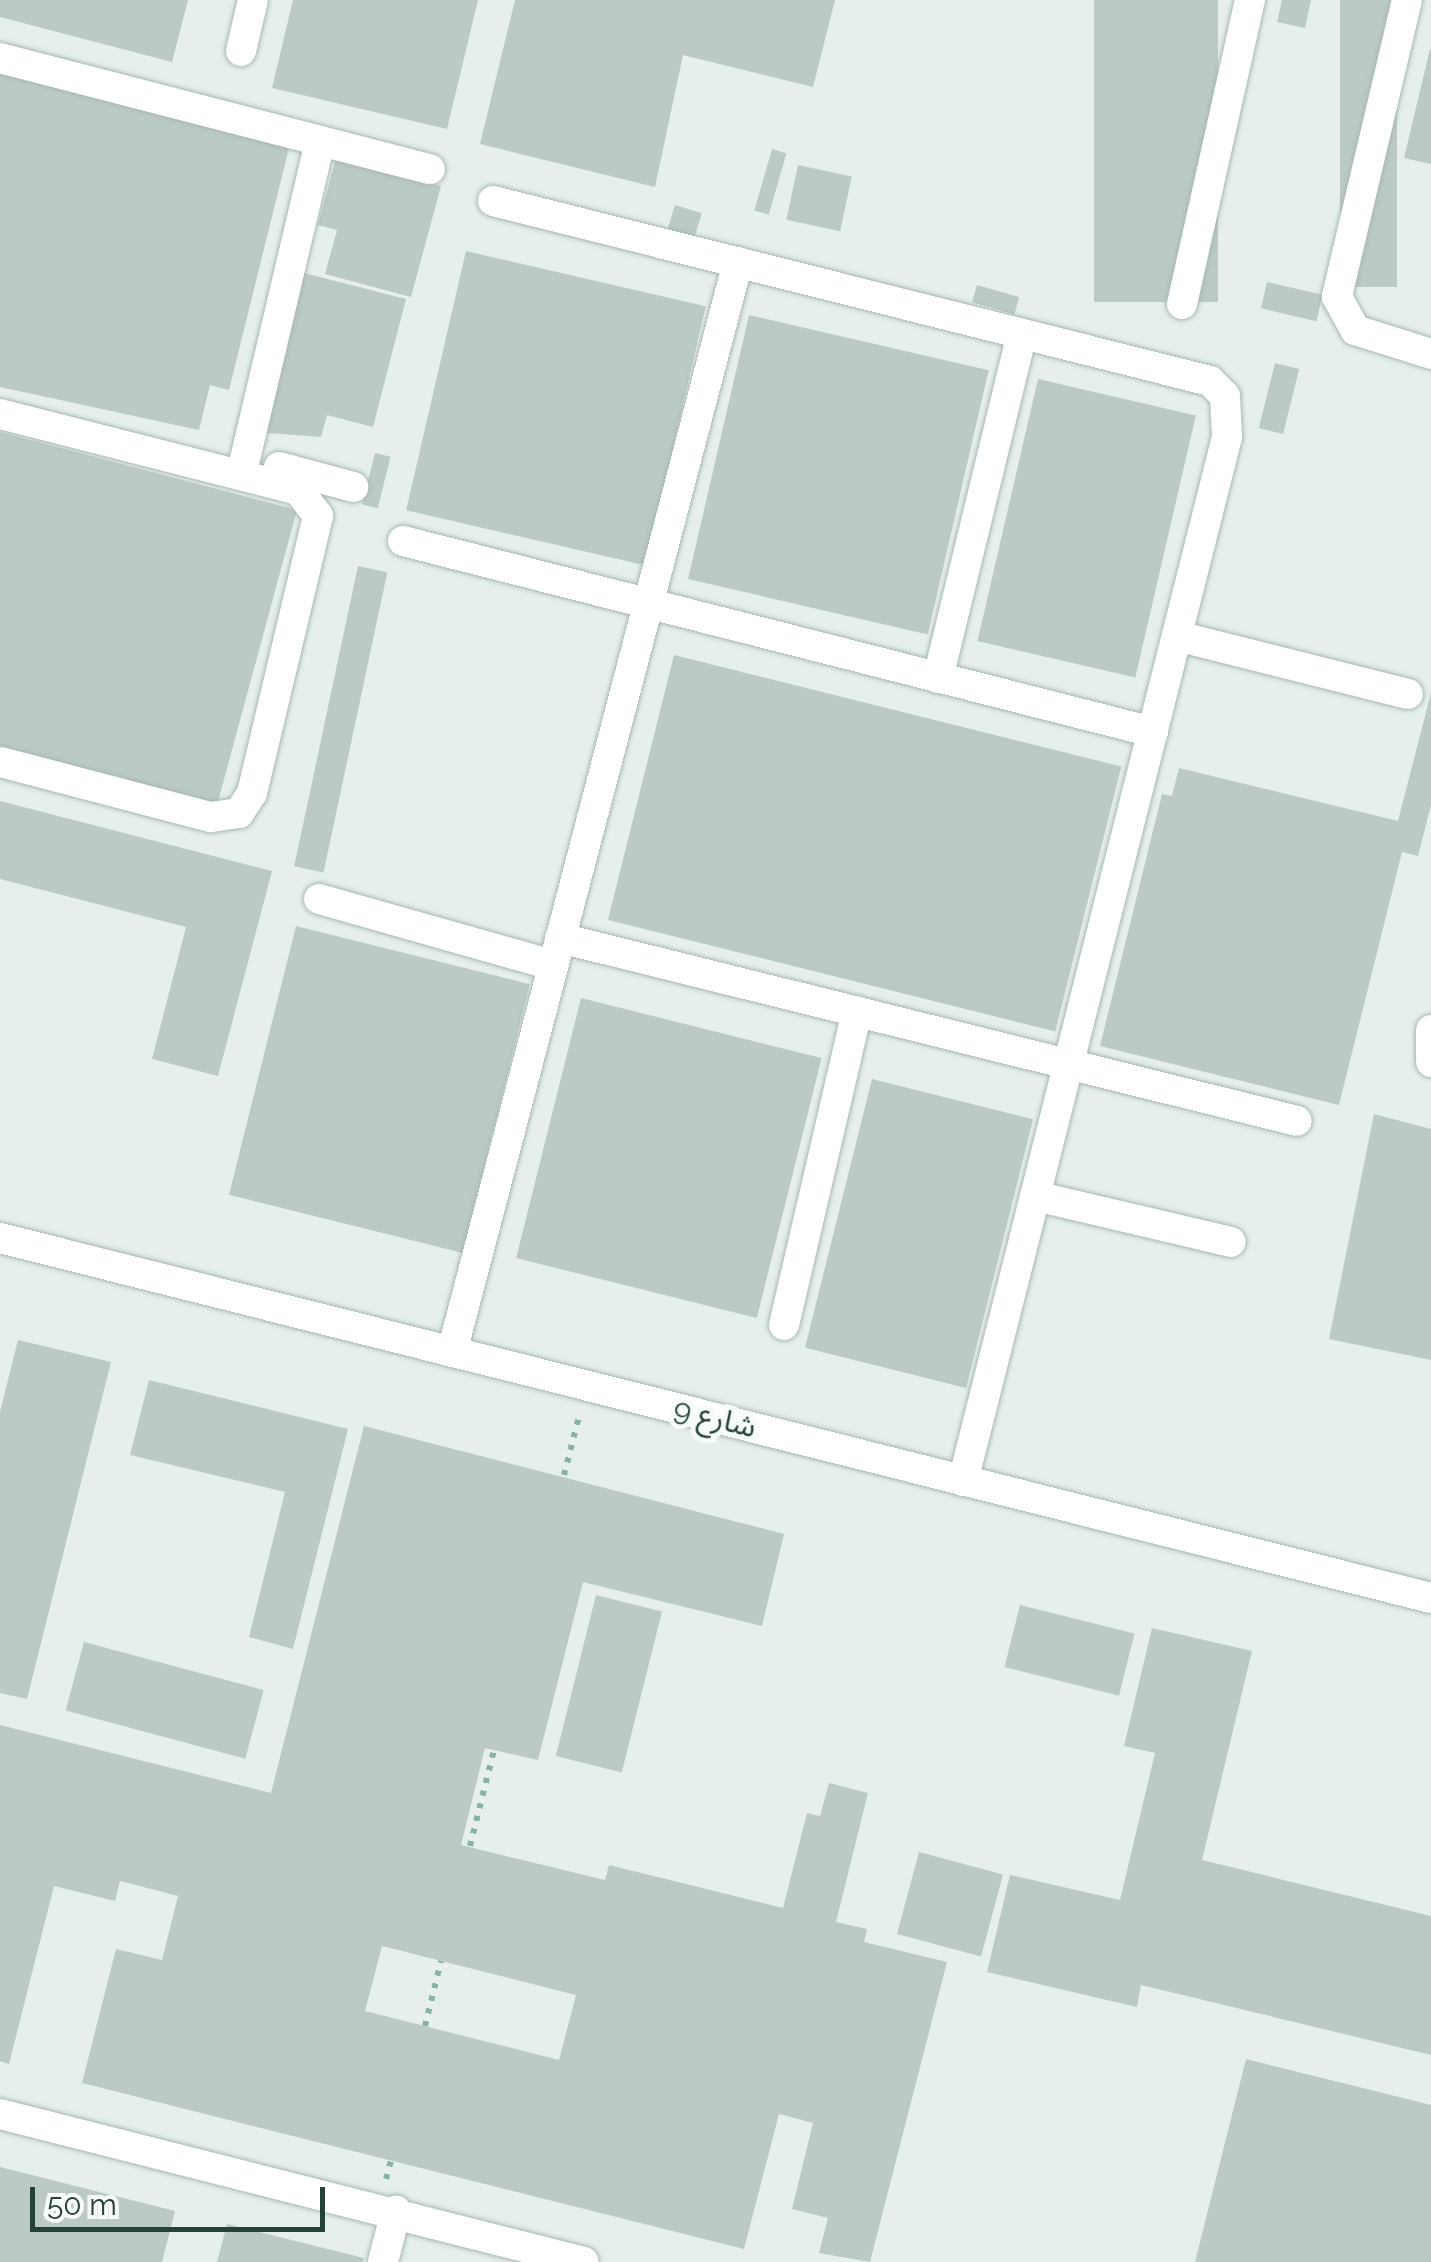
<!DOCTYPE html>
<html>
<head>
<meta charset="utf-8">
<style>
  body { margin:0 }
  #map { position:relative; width:1431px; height:2262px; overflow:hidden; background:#e6efeb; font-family:Raleway,"Noto Sans Arabic",sans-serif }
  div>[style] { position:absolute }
  .building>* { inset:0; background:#bbcac4; transform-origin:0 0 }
  .path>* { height:6px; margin-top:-3px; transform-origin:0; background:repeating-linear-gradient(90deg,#86b3a5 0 5px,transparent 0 13px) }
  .roads { filter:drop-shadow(0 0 2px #a8b8b2) drop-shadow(0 0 2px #a8b8b2) }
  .minor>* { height:30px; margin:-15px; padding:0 15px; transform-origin:15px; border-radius:15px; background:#fff }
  span { translate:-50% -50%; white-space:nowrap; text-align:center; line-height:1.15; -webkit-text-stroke:10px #f7fbf9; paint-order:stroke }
  .street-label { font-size:30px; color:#24423a }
  .scale { position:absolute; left:30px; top:2187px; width:295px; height:45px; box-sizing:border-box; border:5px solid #24423a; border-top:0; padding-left:12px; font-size:30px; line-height:35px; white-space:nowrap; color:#24423a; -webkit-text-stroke:8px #f7fbf9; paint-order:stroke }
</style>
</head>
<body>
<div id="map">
  <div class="building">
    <div style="clip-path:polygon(0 0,188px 0,172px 62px,0 17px)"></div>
    <div style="clip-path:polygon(293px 0,478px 0,447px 129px,272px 88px)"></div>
    <div style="clip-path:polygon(515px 0,835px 0,813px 87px,683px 55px,655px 187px,480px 144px)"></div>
    <div style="left:1094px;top:0;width:124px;height:302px"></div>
    <div style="clip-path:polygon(1282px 0,1311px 0,1305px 28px,1277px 22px)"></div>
    <div style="left:1340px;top:0;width:57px;height:287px"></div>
    <div style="clip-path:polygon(1430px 49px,1431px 49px,1431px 164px,1404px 158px)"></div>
    <div style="clip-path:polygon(0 70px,291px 140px,229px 390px,210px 385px,199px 430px,0 387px)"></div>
    <div style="left:772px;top:149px;width:15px;height:64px;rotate:16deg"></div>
    <div style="clip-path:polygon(336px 158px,441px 186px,411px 297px,325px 274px,337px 230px,318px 225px)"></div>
    <div style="left:798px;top:165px;width:55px;height:56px;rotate:12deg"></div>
    <div style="left:675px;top:205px;width:28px;height:26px;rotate:17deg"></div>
    <div style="left:466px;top:251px;width:246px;height:266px;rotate:13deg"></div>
    <div style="clip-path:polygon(296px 271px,406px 299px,373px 427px,327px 415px,321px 437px,254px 432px)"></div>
    <div style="left:1267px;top:282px;width:57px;height:27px;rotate:13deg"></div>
    <div style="left:977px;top:285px;width:44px;height:18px;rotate:16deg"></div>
    <div style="left:749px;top:315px;width:246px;height:271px;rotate:13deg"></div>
    <div style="left:1275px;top:363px;width:25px;height:67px;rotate:14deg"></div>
    <div style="left:1038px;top:379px;width:162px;height:269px;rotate:13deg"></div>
    <div style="clip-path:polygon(0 432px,297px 510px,216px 809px,0 753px)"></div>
    <div style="left:375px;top:453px;width:16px;height:53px;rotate:14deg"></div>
    <div style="left:358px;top:566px;width:30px;height:307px;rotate:12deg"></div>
    <div style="left:674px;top:655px;width:461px;height:273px;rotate:14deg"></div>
    <div style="clip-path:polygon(1431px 693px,1431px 805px,1418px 856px,1402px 852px,1339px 1105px,1100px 1046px,1162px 794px,1172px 796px,1179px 768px,1398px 821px)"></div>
    <div style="clip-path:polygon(0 801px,272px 871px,218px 1076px,152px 1059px,186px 927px,0 879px)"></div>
    <div style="left:296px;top:926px;width:241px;height:277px;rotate:14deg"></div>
    <div style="left:581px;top:998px;width:248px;height:268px;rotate:14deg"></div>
    <div style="left:872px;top:1079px;width:166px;height:277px;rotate:14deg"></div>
    <div style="clip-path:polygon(1374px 1114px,1431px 1129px,1431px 1360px,1329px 1339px)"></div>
    <div style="clip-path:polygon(18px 1340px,111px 1362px,27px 1699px,0 1693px,0 1412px)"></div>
    <div style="clip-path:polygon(149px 1380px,348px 1429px,293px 1649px,249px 1637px,285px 1492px,130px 1455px)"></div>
    <div style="clip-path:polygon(evenodd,364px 1426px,784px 1534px,762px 1626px,583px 1582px,538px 1760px,485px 1748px,461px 1845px,605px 1880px,609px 1865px,783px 1908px,807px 1813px,820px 1816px,829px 1783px,868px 1793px,836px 1922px,867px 1929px,864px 1942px,947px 1962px,870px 2262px,819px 2253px,828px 2218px,792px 2209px,813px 2123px,779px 2114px,744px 2249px,82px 2083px,116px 1949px,162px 1960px,178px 1896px,120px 1881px,115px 1901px,54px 1886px,9px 2064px,0 2061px,0 1725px,271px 1793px,364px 1426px,382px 1946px,576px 1995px,559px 2060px,365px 2011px,382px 1946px)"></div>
    <div style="left:596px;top:1595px;width:68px;height:166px;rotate:14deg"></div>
    <div style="left:1020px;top:1605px;width:118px;height:64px;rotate:14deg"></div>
    <div style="clip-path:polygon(1152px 1628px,1252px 1651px,1202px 1860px,1431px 1916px,1431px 2055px,1141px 1985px,1137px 2007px,987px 1972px,1010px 1875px,1120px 1900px,1155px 1753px,1124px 1746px)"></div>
    <div style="left:84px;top:1642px;width:186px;height:71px;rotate:15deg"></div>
    <div style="left:919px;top:1852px;width:87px;height:85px;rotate:15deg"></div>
    <div style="clip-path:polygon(1246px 2059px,1431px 2105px,1431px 2262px,1195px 2262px)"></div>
    <div style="clip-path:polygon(0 2167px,175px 2211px,162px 2262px,0 2262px)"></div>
    <div style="clip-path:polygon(227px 2224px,364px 2258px,363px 2262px,217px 2262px)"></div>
  </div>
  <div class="path">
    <div style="left:564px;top:1475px;width:61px;rotate:-75.7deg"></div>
    <div style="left:470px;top:1846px;width:99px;rotate:-76deg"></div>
    <div style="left:425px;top:2026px;width:67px;rotate:-76.2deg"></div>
    <div style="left:386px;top:2179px;width:20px;rotate:-75deg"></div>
  </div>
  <div class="roads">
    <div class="minor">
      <div style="left:1407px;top:0;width:305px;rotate:103.3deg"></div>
      <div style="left:1337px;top:297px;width:38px;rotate:61deg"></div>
      <div style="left:1355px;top:330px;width:80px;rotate:17.5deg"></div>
      <div style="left:241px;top:51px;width:52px;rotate:-76.8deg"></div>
      <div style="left:0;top:58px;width:444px;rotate:14.5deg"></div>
      <div style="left:493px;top:201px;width:739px;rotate:14.09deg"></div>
      <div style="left:1210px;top:381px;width:21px;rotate:45deg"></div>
      <div style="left:1225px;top:396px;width:41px;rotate:87.2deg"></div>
      <div style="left:1227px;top:437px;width:1077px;rotate:104.19deg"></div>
      <div style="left:1182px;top:304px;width:312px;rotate:-77.4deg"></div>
      <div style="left:0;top:414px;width:308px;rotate:14.3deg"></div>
      <div style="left:298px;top:490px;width:33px;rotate:52deg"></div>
      <div style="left:318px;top:516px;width:285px;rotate:103.4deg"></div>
      <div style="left:252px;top:793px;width:24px;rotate:123deg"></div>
      <div style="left:239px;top:813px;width:29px;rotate:172deg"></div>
      <div style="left:210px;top:817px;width:217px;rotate:-165.3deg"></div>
      <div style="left:245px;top:459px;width:327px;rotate:-76.7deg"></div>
      <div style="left:279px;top:467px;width:77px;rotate:15.1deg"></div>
      <div style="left:403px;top:541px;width:774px;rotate:14.29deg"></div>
      <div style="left:1177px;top:636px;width:238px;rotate:14.1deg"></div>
      <div style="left:938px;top:678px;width:354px;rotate:-76.3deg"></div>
      <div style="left:319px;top:899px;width:243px;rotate:15.8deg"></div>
      <div style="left:560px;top:938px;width:759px;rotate:13.94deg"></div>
      <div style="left:1431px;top:1030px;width:32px;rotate:90deg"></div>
      <div style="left:1035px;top:1196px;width:201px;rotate:13.2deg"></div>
      <div style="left:0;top:1238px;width:1476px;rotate:14.12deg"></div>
      <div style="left:784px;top:1325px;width:322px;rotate:-76.9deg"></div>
      <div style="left:452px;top:1352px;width:1127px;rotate:-75.3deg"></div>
      <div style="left:0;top:2114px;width:602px;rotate:14.22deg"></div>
      <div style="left:383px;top:2262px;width:53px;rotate:-75.7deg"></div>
    </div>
  </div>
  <div class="street-label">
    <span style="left:715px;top:1418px;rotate:14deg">شارع 9</span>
  </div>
  <div class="scale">50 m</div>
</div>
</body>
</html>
